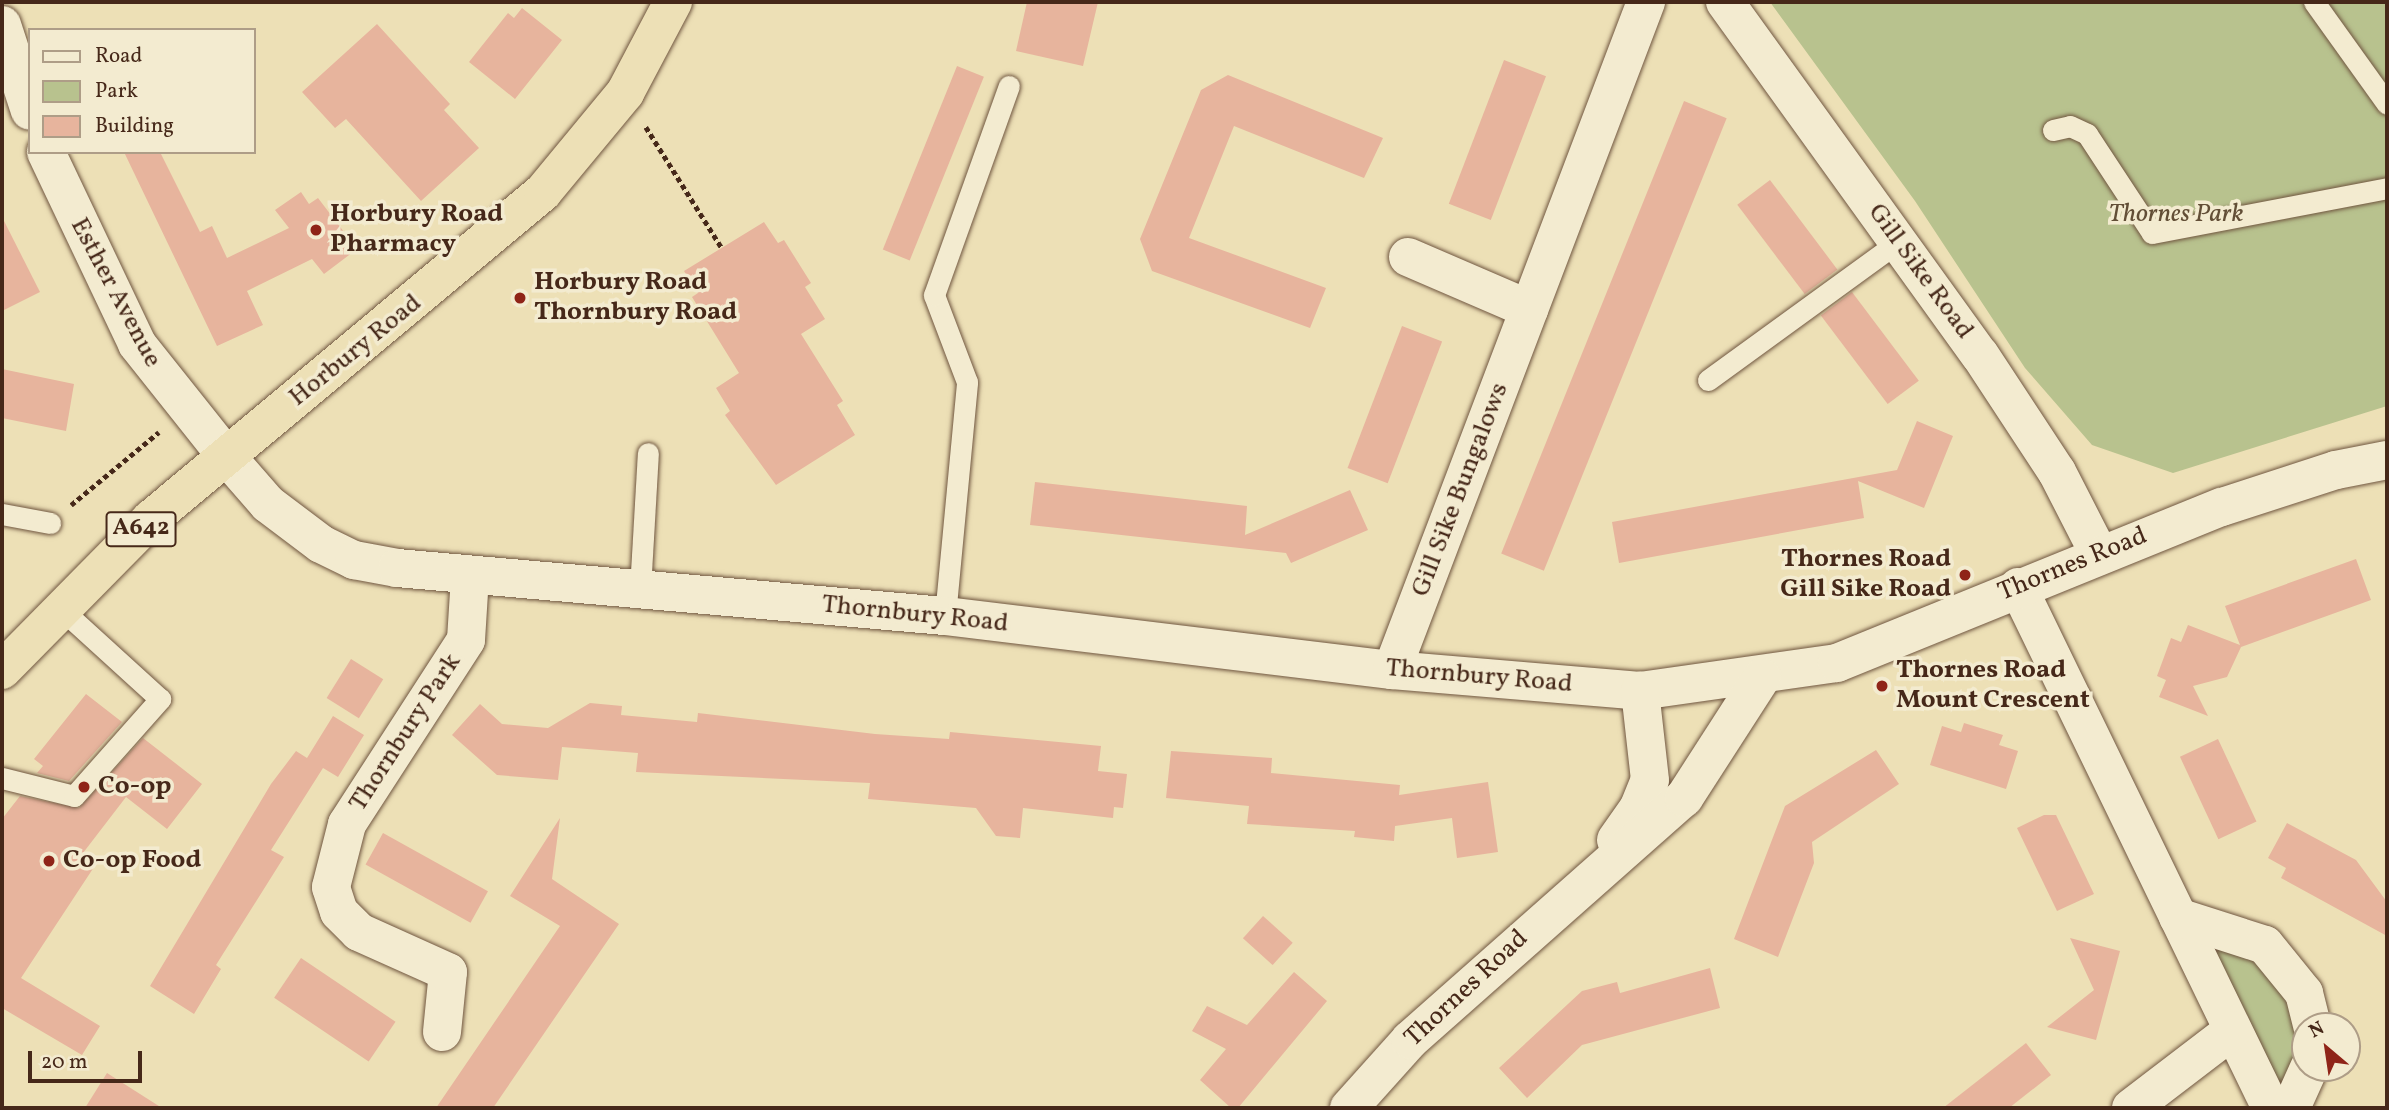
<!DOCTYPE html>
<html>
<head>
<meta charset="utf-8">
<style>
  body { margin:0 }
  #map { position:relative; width:2389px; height:1110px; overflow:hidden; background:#ede0b6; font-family:Vollkorn,serif }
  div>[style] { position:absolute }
  .green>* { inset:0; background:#b8c28e }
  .building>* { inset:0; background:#e7b49d; transform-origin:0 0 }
  .path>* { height:4.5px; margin-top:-2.25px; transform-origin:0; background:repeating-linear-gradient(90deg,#462819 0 5px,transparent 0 8.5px) }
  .roads { filter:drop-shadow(0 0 2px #705640) drop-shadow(0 0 2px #705640) }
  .lane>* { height:21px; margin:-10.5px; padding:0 10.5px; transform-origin:10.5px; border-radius:10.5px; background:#f3ebd0 }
  .street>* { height:38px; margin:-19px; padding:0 19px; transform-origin:19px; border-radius:19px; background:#f3ebd0 }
  .secondary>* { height:38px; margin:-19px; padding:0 19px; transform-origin:19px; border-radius:19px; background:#f3ebd0 }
  .highway>* { height:38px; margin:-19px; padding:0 19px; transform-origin:19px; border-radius:19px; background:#ede0b6 }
  .dots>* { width:19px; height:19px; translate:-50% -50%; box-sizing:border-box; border:4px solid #f3ebd0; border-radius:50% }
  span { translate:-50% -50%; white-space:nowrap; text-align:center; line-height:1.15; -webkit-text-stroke:7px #f3ebd0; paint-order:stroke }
  .shield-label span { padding:2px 5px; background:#f3ebd0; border:2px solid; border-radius:5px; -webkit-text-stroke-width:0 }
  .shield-label { font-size:24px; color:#462819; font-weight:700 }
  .poi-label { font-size:26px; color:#462819; font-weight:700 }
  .left { translate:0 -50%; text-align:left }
  .right { translate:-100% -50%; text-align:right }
  .park-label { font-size:26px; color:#624e36; font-style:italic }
  .street-label { font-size:26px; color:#462819 }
  .frame { position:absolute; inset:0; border:4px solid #462819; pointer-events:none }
  .legend { position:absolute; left:28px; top:28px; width:228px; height:126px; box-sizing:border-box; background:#f3ebd0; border:2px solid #ae9d87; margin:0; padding:9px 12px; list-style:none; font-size:21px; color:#462819 }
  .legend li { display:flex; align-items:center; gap:14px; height:35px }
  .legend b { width:35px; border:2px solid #ae9d87 }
  .north { position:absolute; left:2291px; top:1012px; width:70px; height:70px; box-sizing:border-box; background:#f3ebd0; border:2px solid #ae9d87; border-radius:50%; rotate:331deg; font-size:19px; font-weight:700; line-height:28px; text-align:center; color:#462819 }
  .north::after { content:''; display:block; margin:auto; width:24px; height:32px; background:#8f2418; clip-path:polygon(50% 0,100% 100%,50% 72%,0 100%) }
  .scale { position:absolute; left:28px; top:1051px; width:114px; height:32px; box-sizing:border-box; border:4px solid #462819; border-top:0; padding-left:9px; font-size:21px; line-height:24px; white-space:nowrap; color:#462819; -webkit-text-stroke:5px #f3ebd0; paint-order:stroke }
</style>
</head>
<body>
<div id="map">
  <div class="green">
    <div style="clip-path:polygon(1770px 2px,2387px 2px,2387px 406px,2173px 473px,2092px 445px,2025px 368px,1915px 201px)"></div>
    <div style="clip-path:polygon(2178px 917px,2241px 934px,2305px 1026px,2305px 1068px,2291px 1108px)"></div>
  </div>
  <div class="building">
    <div style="clip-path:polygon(1027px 2px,1098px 2px,1083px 66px,1016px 51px)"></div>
    <div style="clip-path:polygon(522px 8px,562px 40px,515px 99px,469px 62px,508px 13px,514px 18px)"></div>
    <div style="clip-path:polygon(377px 24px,450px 104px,444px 110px,479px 148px,421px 201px,346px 119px,335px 128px,302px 92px)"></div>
    <div style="left:1504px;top:60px;width:45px;height:154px;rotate:21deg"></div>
    <div style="left:957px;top:66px;width:29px;height:198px;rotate:22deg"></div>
    <div style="clip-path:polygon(1228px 75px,1383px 138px,1364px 178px,1234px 126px,1189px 238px,1326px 288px,1310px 328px,1152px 271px,1140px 239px,1201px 90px)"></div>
    <div style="left:1684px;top:101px;width:46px;height:488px;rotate:22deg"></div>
    <div style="clip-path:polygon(124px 152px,160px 152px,200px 232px,212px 226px,227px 258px,289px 228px,275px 210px,301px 192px,309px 204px,318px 198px,357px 249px,324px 274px,312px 259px,247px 291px,263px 325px,217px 346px)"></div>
    <div style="left:1770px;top:180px;width:112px;height:41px;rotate:53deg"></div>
    <div style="clip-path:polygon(2px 217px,40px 292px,2px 311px)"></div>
    <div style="clip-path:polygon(764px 222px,778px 243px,784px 240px,811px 283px,805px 287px,825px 319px,801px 334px,843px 401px,837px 405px,855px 435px,776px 485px,725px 415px,730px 411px,716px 388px,739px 373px,692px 297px,698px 293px,684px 271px)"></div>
    <div style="left:1852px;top:292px;width:111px;height:39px;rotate:53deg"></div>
    <div style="left:1402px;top:326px;width:43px;height:152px;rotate:21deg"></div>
    <div style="clip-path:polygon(2px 369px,74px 384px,66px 431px,2px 418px)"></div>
    <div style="clip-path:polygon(1917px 421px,1953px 436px,1924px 508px,1858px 481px,1864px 518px,1619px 563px,1612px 522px,1897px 470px)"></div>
    <div style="clip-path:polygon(1035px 482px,1247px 506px,1245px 535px,1350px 490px,1368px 530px,1291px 563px,1286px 553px,1030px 525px)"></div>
    <div style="clip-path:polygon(2356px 559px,2371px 600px,2241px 647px,2227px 677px,2193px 686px,2208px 716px,2159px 697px,2166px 680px,2157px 676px,2171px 638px,2181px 642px,2188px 625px,2240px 645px,2225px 606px)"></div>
    <div style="left:351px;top:659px;width:38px;height:46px;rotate:32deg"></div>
    <div style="clip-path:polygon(86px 694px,122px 722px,69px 781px,37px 773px,43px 766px,34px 759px)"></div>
    <div style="clip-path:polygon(590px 703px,622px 706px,621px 715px,697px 722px,698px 713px,875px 734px,949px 739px,950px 732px,1101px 746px,1098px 771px,1127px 774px,1123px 808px,1114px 807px,1113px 818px,1023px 808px,1020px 838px,996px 836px,976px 808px,868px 799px,870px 783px,636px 772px,638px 753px,562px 747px,558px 780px,497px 775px,452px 735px,480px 704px,502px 724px,548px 728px)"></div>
    <div style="clip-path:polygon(333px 716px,364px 735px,338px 777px,323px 768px,271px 850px,284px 857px,216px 965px,221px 969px,194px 1014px,150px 986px,271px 784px,296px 751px,307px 758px)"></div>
    <div style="clip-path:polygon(1964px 723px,2003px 735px,1999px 745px,2018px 751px,2006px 789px,1930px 765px,1942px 726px,1961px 732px)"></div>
    <div style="clip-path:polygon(143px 738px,202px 784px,167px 829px,126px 797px,83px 853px,96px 864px,21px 978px,100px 1026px,82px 1055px,2px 1008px,2px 819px,20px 796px,79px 808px)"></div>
    <div style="left:2218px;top:739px;width:91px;height:42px;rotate:65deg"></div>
    <div style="clip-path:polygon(1876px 750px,1899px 784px,1812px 842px,1814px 863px,1778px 957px,1734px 939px,1785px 806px)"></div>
    <div style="clip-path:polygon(1171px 751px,1272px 758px,1271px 773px,1400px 785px,1399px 795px,1488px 782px,1498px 852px,1457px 858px,1452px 818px,1395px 826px,1394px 841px,1354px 837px,1355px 831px,1247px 824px,1249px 806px,1166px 798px)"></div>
    <div style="clip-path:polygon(2044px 815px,2056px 815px,2094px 894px,2057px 911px,2017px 828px)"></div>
    <div style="clip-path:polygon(560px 818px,552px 879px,619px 924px,493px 1108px,436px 1108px,560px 926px,510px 896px)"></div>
    <div style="clip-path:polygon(2287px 823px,2356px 860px,2387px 902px,2387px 936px,2281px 878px,2286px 868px,2268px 858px)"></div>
    <div style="left:383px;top:833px;width:120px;height:36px;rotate:29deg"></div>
    <div style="left:1263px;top:916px;width:40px;height:30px;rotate:42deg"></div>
    <div style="clip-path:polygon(2070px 938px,2120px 951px,2096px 1040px,2047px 1027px,2094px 990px)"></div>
    <div style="left:301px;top:958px;width:114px;height:48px;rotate:34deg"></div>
    <div style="clip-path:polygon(1710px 968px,1720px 1008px,1582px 1045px,1527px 1098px,1499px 1068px,1582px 991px,1617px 982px,1620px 993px)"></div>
    <div style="clip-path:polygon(1294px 972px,1327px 1001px,1238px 1108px,1231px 1108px,1200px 1080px,1226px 1049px,1192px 1031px,1207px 1006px,1247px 1025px)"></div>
    <div style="clip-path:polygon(2026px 1043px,2051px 1075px,2009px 1108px,1943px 1108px)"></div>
    <div style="clip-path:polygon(107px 1073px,162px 1108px,85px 1108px)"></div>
  </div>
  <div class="path">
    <div style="left:646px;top:127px;width:143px;rotate:57.9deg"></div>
    <div style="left:71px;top:505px;width:114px;rotate:-39.7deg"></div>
  </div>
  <div class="roads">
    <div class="lane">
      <div style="left:2314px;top:2px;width:125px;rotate:54.4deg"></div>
      <div style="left:2053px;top:130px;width:17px;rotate:-13deg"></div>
      <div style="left:2070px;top:126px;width:19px;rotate:25deg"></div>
      <div style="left:2087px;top:134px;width:118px;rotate:56.7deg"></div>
      <div style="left:2152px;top:233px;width:239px;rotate:-10.8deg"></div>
      <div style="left:1708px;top:380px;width:235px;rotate:-36deg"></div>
      <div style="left:2px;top:514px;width:49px;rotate:10.6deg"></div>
      <div style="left:640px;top:590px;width:137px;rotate:-86.7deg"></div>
      <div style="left:945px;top:616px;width:235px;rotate:-84.6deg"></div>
      <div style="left:967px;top:382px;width:93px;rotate:-110.8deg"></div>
      <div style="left:934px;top:295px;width:222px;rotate:-70.3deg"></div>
      <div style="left:2px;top:778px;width:74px;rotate:14deg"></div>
      <div style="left:74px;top:796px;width:130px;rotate:-48.4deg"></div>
      <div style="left:160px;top:699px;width:137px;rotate:-137.7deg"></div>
    </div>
    <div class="street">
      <div style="left:1725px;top:2px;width:435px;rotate:54.2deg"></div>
      <div style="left:1980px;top:355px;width:140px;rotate:56.7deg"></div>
      <div style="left:2057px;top:472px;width:92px;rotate:62.9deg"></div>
      <div style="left:2px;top:25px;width:90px;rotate:72deg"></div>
      <div style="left:46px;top:152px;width:212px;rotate:64.6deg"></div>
      <div style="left:137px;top:344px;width:144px;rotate:51.5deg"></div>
      <div style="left:1408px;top:257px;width:132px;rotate:23.3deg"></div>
      <div style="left:2018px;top:587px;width:579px;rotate:64.1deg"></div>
      <div style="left:1392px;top:670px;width:715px;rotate:-69.18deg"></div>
      <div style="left:2178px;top:917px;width:91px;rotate:17.8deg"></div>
      <div style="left:2265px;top:945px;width:62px;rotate:50.9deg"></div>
      <div style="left:2304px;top:993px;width:34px;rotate:76deg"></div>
      <div style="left:442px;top:1032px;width:60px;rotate:-84.3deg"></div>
      <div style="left:448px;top:972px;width:98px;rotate:-155.8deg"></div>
      <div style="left:359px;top:932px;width:28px;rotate:-135deg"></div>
      <div style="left:339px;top:912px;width:26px;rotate:-108deg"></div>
      <div style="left:331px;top:887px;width:65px;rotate:-75.7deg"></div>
      <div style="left:347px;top:824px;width:219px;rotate:-57.1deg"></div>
      <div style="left:466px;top:640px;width:64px;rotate:-86.4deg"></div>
      <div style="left:2131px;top:1108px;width:128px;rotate:-37.4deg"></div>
      <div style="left:2291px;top:1108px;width:44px;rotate:-65.8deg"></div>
    </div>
    <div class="secondary">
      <div style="left:227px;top:457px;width:62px;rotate:48.9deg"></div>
      <div style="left:268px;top:504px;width:66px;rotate:37deg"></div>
      <div style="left:321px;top:544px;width:37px;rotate:26deg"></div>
      <div style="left:354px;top:560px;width:44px;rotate:10.5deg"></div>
      <div style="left:397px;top:568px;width:550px;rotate:5.01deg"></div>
      <div style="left:945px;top:616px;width:450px;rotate:6.9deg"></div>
      <div style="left:1392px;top:670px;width:249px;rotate:4.8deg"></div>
      <div style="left:1640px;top:691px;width:199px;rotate:-8.1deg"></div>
      <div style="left:1837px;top:663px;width:415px;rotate:-22.1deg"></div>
      <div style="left:2222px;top:507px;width:120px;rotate:-18deg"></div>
      <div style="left:2336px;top:470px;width:52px;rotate:-11.1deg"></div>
      <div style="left:1616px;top:840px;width:38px;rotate:-55deg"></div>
      <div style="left:1638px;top:809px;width:31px;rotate:-68deg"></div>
      <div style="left:1650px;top:780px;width:90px;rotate:-96.4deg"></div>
      <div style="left:1349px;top:1108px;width:91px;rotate:-48.1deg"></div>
      <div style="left:1410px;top:1040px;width:366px;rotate:-41.5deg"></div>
      <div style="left:1684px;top:798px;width:144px;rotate:-57.2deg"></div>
    </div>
    <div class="highway">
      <div style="left:2px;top:670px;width:212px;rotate:-45.4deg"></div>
      <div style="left:151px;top:519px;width:510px;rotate:-39.83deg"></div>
      <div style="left:543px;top:192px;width:129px;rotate:-50.4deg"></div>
      <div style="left:625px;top:93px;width:103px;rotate:-62.2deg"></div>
    </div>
  </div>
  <div class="dots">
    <div style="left:316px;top:230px;background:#8f2418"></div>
    <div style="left:520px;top:298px;background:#8f2418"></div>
    <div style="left:1965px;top:575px;background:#8f2418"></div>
    <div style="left:1882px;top:686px;background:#8f2418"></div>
    <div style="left:84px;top:787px;background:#8f2418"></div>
    <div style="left:49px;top:861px;background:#8f2418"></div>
  </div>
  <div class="shield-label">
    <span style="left:141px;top:529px">A642</span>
  </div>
  <div class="poi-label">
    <span class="left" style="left:330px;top:230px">Horbury Road<br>Pharmacy</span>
    <span class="left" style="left:534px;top:298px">Horbury Road<br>Thornbury Road</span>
    <span class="right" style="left:1951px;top:575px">Thornes Road<br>Gill Sike Road</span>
    <span class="left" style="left:1896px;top:686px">Thornes Road<br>Mount Crescent</span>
    <span class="left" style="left:98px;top:787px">Co-op</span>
    <span class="left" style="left:63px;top:861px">Co-op Food</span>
  </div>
  <div class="park-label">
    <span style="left:2176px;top:215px">Thornes Park</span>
  </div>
  <div class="street-label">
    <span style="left:1920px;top:272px;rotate:54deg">Gill Sike Road</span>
    <span style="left:115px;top:293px;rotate:62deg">Esther Avenue</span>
    <span style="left:356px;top:351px;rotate:-39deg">Horbury Road</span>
    <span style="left:1461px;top:490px;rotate:-69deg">Gill Sike Bungalows</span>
    <span style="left:2073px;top:565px;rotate:-22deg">Thornes Road</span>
    <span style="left:915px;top:615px;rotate:6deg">Thornbury Road</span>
    <span style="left:1479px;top:677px;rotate:5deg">Thornbury Road</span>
    <span style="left:406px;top:733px;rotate:-57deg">Thornbury Park</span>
    <span style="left:1467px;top:989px;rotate:-43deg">Thornes Road</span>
  </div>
  <div class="frame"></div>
  <ul class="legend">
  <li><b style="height:9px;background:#f3ebd0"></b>Road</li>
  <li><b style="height:19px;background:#b8c28e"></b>Park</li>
  <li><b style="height:19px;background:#e7b49d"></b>Building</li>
  </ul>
  <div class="north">N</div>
  <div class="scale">20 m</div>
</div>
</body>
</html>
